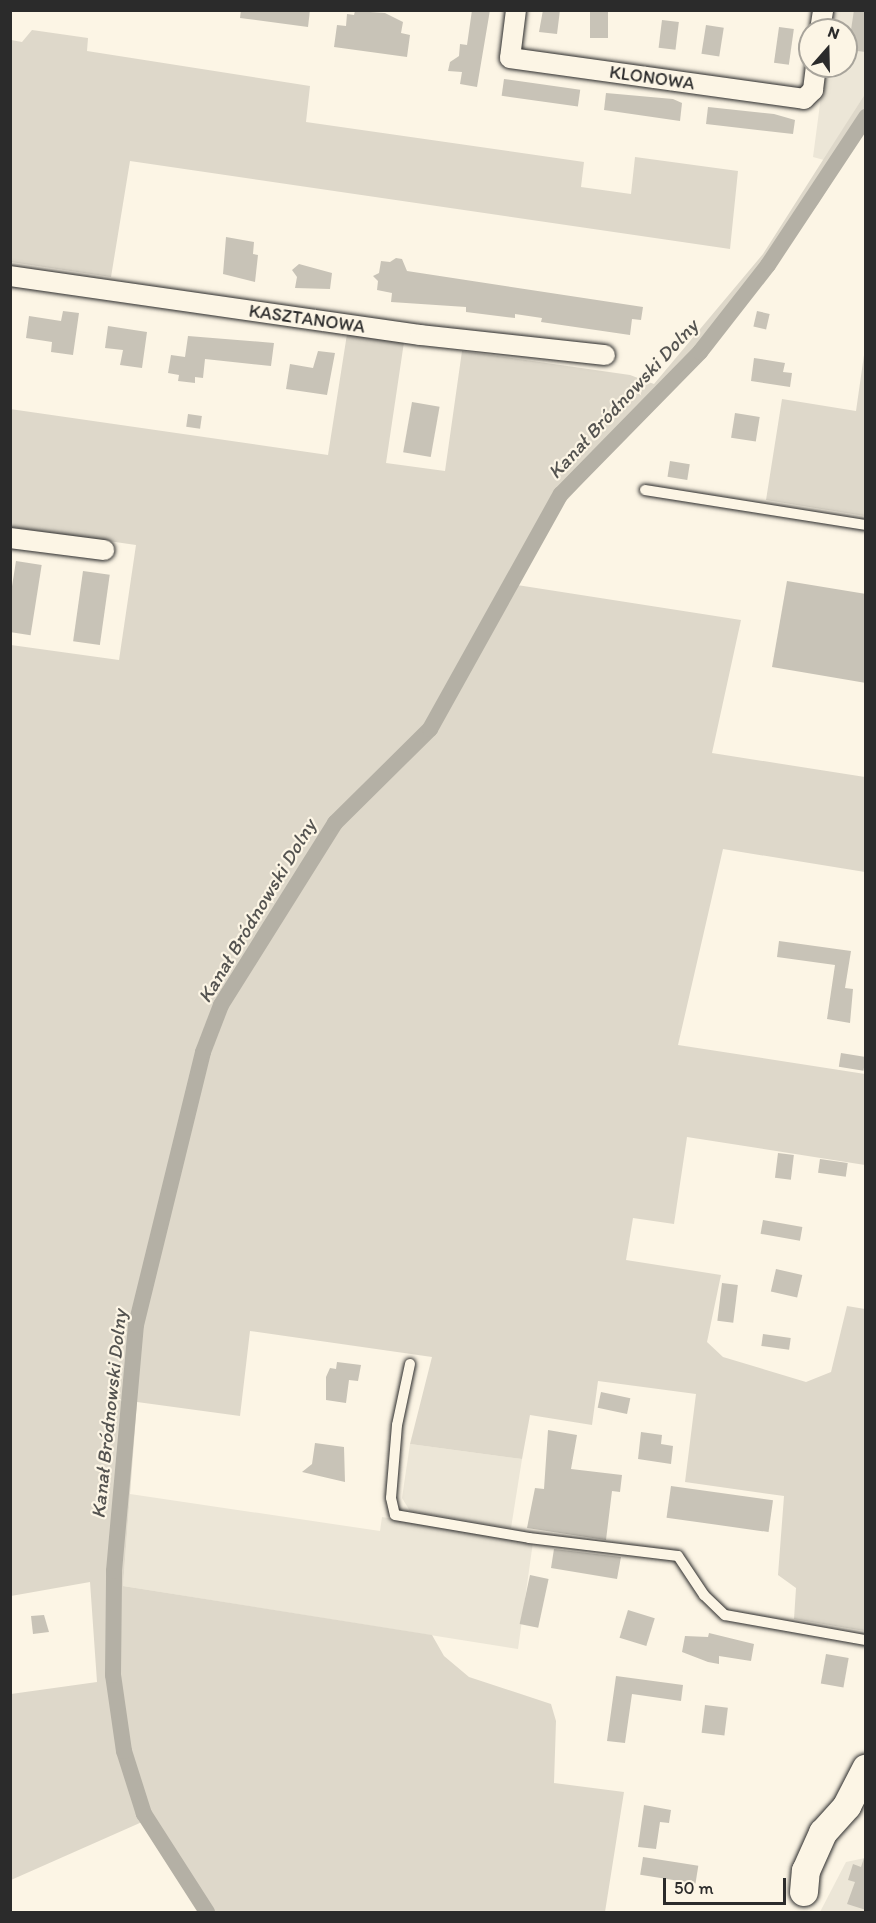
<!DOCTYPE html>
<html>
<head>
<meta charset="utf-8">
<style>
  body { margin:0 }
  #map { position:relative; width:876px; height:1923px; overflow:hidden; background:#fcf5e5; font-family:Itim,sans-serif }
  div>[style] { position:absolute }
  .built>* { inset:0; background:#ece6d7 }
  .green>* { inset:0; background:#ded8ca }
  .canal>* { height:16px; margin:-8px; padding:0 8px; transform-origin:8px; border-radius:8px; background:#b4b0a5 }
  .building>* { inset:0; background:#c8c3b7; transform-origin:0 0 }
  .roads { filter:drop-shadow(0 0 2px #2b2b2b) drop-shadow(0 0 2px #2b2b2b) }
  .lane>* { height:10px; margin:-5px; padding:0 5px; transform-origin:5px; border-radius:5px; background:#fcf5e5 }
  .street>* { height:20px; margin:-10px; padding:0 10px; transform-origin:10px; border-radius:10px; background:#fcf5e5 }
  .secondary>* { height:28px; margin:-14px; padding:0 14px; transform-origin:14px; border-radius:14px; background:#fcf5e5 }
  span { translate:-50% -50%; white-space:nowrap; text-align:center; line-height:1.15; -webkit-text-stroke:4.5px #fcf5e5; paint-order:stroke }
  .street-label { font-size:18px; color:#2b2b2b }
  .water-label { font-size:20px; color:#545350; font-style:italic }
  .frame { position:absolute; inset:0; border:12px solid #2b2b2b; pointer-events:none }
  .north { position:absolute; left:798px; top:18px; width:60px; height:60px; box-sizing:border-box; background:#fcf5e5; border:2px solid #a8a49b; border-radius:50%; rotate:20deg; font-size:16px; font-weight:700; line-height:24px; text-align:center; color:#2b2b2b }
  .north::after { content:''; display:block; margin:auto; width:21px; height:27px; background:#2b2b2b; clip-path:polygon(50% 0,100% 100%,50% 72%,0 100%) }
  .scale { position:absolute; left:663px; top:1878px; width:123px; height:27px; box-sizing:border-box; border:3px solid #2b2b2b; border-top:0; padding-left:8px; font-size:18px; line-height:21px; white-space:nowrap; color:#2b2b2b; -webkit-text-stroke:4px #fcf5e5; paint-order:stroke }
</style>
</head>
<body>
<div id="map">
  <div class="built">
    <div style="clip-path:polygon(832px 11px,865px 11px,865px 94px,824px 160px,813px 157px,825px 66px,846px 66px,846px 30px,829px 30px)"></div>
    <div style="clip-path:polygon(410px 1444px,522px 1459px,511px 1528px,410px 1511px,402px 1498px)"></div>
    <div style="clip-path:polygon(130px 1494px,380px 1531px,382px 1517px,533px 1542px,518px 1649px,123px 1586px)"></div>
    <div style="clip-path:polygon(865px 1858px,865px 1912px,820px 1912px,846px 1862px)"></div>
  </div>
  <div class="green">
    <div style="clip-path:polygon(32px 30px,88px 38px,87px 51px,310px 86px,306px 122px,584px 162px,581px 187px,631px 194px,635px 157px,738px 171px,730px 249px,130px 161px,111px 277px,11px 262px,11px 40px,22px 42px)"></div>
    <div style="clip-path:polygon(865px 94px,865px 129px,818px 204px,743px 306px,557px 511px,517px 585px,741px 620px,712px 753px,865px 777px,865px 872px,723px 849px,678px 1045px,865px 1074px,865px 1165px,687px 1137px,674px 1224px,633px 1218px,626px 1260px,721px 1275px,707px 1342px,723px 1357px,806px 1382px,831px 1372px,847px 1306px,865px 1309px,865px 1631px,794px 1619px,796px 1588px,778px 1575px,784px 1496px,685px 1482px,696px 1394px,598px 1381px,592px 1425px,530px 1415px,522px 1459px,410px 1444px,432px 1357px,250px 1331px,240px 1416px,137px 1402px,123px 1586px,432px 1635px,444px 1656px,469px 1677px,551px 1704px,556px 1721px,554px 1783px,624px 1792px,605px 1912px,201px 1912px,142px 1822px,11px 1880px,11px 1694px,97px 1682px,90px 1582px,11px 1596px,11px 645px,119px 660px,136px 545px,11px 527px,10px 409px,328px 455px,347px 334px,404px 342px,386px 463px,445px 471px,462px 351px,630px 375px,654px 384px,763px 254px)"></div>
    <div style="clip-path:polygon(865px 348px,865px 516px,766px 500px,782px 399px,856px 411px)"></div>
  </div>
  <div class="canal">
    <div style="left:207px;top:1912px;width:117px;rotate:-122.7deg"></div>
    <div style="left:144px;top:1814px;width:66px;rotate:-107.6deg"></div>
    <div style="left:124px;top:1751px;width:77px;rotate:-98.2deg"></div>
    <div style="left:113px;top:1675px;width:104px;rotate:-89.4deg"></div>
    <div style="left:114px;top:1571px;width:247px;rotate:-84.9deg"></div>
    <div style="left:136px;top:1325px;width:281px;rotate:-76.2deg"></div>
    <div style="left:203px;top:1052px;width:50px;rotate:-69deg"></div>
    <div style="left:221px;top:1005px;width:215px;rotate:-57.9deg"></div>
    <div style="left:335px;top:823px;width:134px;rotate:-44.7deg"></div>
    <div style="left:430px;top:729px;width:269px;rotate:-60.9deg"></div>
    <div style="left:561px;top:494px;width:199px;rotate:-45.6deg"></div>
    <div style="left:700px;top:352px;width:110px;rotate:-52deg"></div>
    <div style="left:768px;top:265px;width:178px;rotate:-56.5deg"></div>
  </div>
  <div class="building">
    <div style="clip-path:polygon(241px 10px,310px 10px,308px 27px,240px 18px)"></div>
    <div style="clip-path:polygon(472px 10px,490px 10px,477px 87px,460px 84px,462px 72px,448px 71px,450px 62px,459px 56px,460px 44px,467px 45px)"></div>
    <div style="clip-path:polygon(543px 10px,560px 10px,557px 34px,539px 32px)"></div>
    <div style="left:590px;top:10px;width:18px;height:28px"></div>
    <div style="clip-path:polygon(854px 10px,866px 10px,866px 52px,848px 50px)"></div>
    <div style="clip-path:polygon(355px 11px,385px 13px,403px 22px,401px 33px,410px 35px,407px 57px,334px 47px,337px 25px,346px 26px,347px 14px,354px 15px)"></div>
    <div style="left:662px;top:20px;width:17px;height:28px;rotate:7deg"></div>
    <div style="left:706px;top:25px;width:18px;height:29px;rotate:9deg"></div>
    <div style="left:779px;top:27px;width:15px;height:36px;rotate:8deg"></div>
    <div style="left:504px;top:79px;width:77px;height:17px;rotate:8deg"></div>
    <div style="clip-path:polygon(606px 93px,673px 99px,682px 103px,680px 121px,604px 110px)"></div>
    <div style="clip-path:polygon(708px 107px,774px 114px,795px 120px,793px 134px,706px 124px)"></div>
    <div style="clip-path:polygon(226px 237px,254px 242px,253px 254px,258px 255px,255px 282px,223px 274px)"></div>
    <div style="clip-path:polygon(396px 258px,402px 259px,407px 271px,643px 307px,641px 320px,632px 319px,630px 335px,541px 322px,542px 318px,515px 314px,515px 318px,466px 312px,466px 307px,391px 302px,392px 293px,377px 290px,378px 281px,373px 276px,379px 273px,381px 261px,390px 262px)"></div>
    <div style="clip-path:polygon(299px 264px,332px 273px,330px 289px,295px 288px,297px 277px,292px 270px)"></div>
    <div style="clip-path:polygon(63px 311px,79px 313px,73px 355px,51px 352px,52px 342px,26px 338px,29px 316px,61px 321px)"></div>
    <div style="left:757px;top:311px;width:13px;height:16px;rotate:13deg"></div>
    <div style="clip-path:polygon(108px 326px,147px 332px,142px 368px,120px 365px,123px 350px,105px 348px)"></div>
    <div style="clip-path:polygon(188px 336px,274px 343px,271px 366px,205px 359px,203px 378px,195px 377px,195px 383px,178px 381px,179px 375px,168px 373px,171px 355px,185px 357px)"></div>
    <div style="clip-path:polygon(318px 351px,335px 353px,327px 395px,286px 389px,290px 364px,313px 368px)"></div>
    <div style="clip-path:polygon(754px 358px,785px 363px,783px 372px,792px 373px,790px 387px,751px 381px)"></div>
    <div style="left:412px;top:402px;width:28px;height:51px;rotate:10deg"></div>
    <div style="left:735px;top:413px;width:25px;height:25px;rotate:9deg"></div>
    <div style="left:188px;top:414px;width:14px;height:13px;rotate:8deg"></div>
    <div style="left:670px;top:461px;width:20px;height:16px;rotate:9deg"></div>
    <div style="left:16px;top:561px;width:26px;height:71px;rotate:9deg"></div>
    <div style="left:83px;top:571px;width:27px;height:71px;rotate:8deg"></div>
    <div style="clip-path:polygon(787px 581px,866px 594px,866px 683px,772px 667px)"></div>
    <div style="clip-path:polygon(779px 941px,851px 951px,845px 988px,853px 989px,850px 1023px,827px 1019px,835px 965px,777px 957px)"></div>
    <div style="left:841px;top:1053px;width:25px;height:14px;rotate:9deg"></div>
    <div style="left:778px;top:1153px;width:16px;height:25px;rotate:7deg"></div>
    <div style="left:820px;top:1159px;width:28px;height:14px;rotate:8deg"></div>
    <div style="left:763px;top:1220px;width:40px;height:14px;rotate:10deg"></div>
    <div style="left:776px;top:1269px;width:27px;height:23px;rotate:13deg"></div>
    <div style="left:722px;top:1283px;width:16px;height:38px;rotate:7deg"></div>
    <div style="left:763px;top:1334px;width:28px;height:12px;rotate:8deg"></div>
    <div style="clip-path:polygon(337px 1362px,361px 1365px,358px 1381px,349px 1380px,346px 1403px,326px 1400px,326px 1377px,330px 1368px,336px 1369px)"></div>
    <div style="left:601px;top:1392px;width:30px;height:16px;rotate:12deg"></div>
    <div style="clip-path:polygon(548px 1430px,577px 1435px,571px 1469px,622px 1475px,620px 1492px,612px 1491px,606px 1540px,527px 1528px,535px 1488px,544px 1489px)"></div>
    <div style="clip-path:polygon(641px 1432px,662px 1435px,661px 1444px,673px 1446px,671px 1464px,638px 1459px)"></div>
    <div style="clip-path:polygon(315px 1443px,344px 1447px,345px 1482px,302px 1472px,312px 1464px)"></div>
    <div style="left:671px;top:1486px;width:103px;height:32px;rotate:8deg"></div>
    <div style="clip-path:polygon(554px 1549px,621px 1557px,617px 1579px,551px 1568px)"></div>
    <div style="left:530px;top:1575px;width:19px;height:50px;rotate:12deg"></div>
    <div style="left:628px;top:1610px;width:28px;height:29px;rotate:17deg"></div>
    <div style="clip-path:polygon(44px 1615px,49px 1632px,33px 1634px,31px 1616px)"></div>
    <div style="clip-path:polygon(709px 1633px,754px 1644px,751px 1661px,719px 1656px,719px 1664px,708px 1662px,682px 1652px,685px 1636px,708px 1637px)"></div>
    <div style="left:826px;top:1654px;width:23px;height:30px;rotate:10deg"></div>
    <div style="clip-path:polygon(616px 1676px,683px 1685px,681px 1701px,632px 1694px,625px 1743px,607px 1741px)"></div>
    <div style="left:705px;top:1705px;width:23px;height:28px;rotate:7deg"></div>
    <div style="clip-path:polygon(644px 1805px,671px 1810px,669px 1823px,660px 1822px,656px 1849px,638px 1847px)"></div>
    <div style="left:643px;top:1857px;width:56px;height:18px;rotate:9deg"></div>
    <div style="clip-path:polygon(864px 1858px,866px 1859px,866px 1910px,847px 1904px,855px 1882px,848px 1880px,853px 1864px,861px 1867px)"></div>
  </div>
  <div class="roads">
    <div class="lane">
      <div style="left:645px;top:490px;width:224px;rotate:9deg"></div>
      <div style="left:410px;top:1364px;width:62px;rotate:102deg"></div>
      <div style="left:397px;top:1425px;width:73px;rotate:94.7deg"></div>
      <div style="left:391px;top:1498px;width:17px;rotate:77deg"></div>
      <div style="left:395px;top:1515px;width:136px;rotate:9.7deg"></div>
      <div style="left:529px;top:1538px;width:150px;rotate:6.9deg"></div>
      <div style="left:678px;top:1556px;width:47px;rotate:56.3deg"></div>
      <div style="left:704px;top:1595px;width:29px;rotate:44deg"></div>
      <div style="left:725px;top:1615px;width:143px;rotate:10.1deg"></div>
    </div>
    <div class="street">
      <div style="left:516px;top:10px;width:48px;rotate:97.1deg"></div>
      <div style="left:510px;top:58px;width:297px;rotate:7.9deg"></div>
      <div style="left:804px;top:99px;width:13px;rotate:-45deg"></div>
      <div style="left:813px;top:90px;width:24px;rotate:-83deg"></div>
      <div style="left:820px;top:30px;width:20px;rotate:-81deg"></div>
      <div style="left:10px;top:276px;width:414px;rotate:8.2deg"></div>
      <div style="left:420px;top:335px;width:186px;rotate:6.2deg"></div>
      <div style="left:10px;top:538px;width:95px;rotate:7.3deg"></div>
    </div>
    <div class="secondary">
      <div style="left:804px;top:1892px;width:21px;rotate:-85deg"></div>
      <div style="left:806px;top:1871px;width:42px;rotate:-65.9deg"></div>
      <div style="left:823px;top:1833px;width:36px;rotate:-48deg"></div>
      <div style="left:847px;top:1806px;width:42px;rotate:-62.8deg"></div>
    </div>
  </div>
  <div class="street-label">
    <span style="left:652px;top:78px;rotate:8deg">KLONOWA</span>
    <span style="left:307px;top:319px;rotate:8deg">KASZTANOWA</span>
  </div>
  <div class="water-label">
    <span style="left:623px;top:399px;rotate:-47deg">Kanał Bródnowski Dolny</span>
    <span style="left:257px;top:911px;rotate:-59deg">Kanał Bródnowski Dolny</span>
    <span style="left:109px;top:1414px;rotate:-84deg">Kanał Bródnowski Dolny</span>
  </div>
  <div class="frame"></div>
  <div class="north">N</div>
  <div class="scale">50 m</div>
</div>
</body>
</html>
